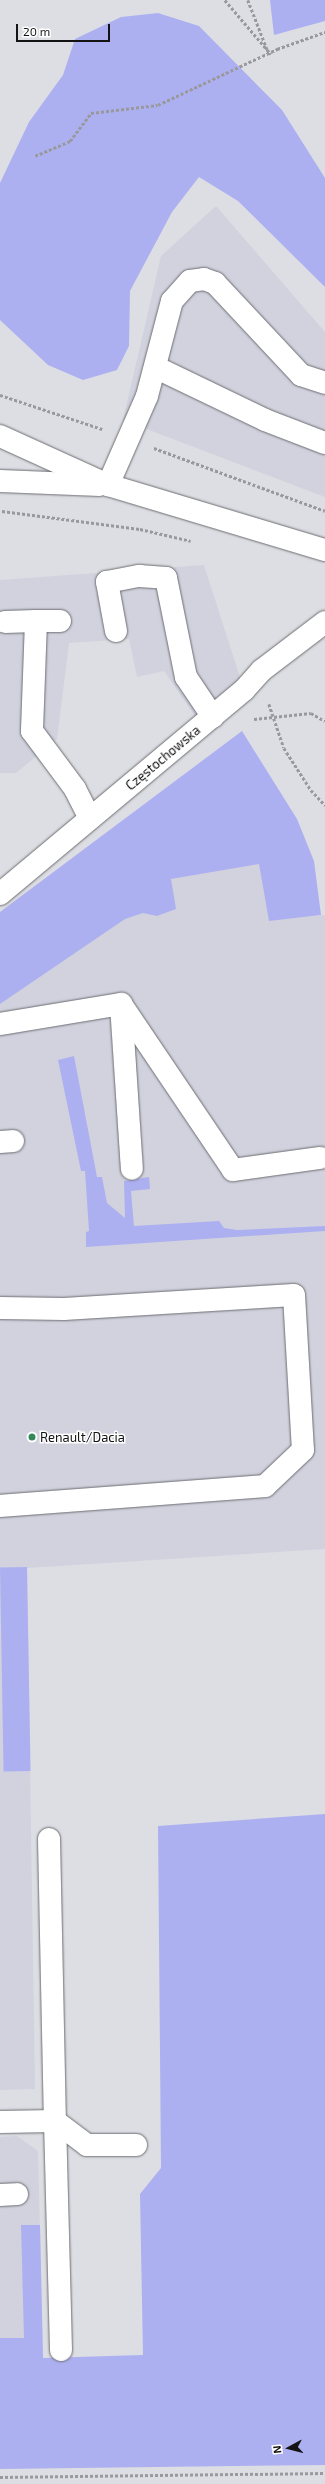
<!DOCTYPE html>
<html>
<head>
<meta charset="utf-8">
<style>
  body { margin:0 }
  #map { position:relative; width:325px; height:2484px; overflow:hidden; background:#dddee3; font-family:"Exo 2",sans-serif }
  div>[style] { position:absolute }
  .built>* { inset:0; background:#d1d2de }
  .green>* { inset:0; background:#adb0f0; transform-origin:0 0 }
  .path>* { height:2.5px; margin-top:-1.25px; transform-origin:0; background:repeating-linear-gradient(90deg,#99999d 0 3px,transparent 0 5px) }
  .roads { filter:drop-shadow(0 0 1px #6c6d71) drop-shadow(0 0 1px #6c6d71) }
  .minor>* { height:22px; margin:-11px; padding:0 11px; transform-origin:11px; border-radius:11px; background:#fff }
  .dots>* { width:11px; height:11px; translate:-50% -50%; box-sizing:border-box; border:2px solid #fff; border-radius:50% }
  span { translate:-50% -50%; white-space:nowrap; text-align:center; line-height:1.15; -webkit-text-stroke:3px #fff; paint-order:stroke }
  .street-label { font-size:13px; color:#131314 }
  .poi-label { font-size:13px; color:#131314 }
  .left { translate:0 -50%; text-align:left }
  .north { position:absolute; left:269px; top:2428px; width:40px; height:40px; -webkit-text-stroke:3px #fff; paint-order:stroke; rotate:263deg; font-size:11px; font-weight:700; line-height:16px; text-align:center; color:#131314 }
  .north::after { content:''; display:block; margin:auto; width:14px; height:18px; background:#131314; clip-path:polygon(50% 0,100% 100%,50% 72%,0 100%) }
  .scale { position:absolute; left:16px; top:24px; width:94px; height:18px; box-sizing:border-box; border:2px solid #131314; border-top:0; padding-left:5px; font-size:12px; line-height:14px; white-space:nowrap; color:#131314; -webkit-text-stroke:3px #fff; paint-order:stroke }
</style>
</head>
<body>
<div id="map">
  <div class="built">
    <div style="clip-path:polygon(216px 206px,325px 332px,325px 497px,123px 420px,161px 256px)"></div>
    <div style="clip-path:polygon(204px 565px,244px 690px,202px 726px,164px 671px,137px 677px,129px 639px,69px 643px,57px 739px,16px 773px,0 773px,0 580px)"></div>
    <div style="clip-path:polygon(111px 852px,265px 858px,273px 920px,325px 915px,325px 1549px,27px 1568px,35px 2089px,0 2090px,0 925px)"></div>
    <div style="clip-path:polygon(17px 2136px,38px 2151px,43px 2359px,0 2360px,0 2137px)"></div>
  </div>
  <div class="green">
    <div style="clip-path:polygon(270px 0,325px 0,325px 21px,274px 35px)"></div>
    <div style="clip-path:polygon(158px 13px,199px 26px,282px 110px,325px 178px,325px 287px,238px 201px,199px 177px,172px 212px,130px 291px,129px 346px,117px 370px,83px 380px,48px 365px,0 320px,0 183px,29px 122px,63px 75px,75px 39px,121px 17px)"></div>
    <div style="clip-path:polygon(242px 731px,297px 819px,314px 861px,321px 915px,269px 921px,259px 864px,171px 879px,176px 909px,157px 916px,143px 913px,125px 919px,0 1004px,0 912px)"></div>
    <div style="clip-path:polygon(74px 1056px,97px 1177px,102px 1177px,107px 1203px,125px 1218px,124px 1181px,149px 1177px,150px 1189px,131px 1191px,134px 1226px,219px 1221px,224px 1228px,237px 1230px,325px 1226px,325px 1231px,86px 1247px,86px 1232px,89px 1231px,85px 1171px,81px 1171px,58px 1060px)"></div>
    <div style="left:27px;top:1567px;width:204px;height:27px;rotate:89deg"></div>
    <div style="clip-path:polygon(325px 1814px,325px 2465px,0 2469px,0 2338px,24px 2338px,21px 2225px,40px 2225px,43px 2358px,143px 2355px,140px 2194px,161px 2168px,158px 1826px)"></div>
  </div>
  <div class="path">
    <div style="left:225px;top:0;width:71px;rotate:49.6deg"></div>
    <div style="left:248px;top:0;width:53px;rotate:68.8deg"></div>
    <div style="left:35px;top:156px;width:38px;rotate:-23deg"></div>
    <div style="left:70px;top:141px;width:35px;rotate:-53deg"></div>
    <div style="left:91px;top:113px;width:67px;rotate:-6.8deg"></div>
    <div style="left:158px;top:105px;width:132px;rotate:-25.2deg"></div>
    <div style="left:277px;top:49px;width:51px;rotate:-19.5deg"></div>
    <div style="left:0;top:395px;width:108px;rotate:18.4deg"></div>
    <div style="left:154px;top:448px;width:182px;rotate:20.2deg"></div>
    <div style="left:2px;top:511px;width:139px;rotate:7.4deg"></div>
    <div style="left:140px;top:529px;width:52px;rotate:13.2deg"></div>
    <div style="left:269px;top:704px;width:46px;rotate:71.2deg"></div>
    <div style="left:284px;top:748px;width:50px;rotate:57.3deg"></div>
    <div style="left:311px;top:790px;width:21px;rotate:47deg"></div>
    <div style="left:254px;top:719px;width:57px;rotate:-6deg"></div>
    <div style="left:311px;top:713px;width:16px;rotate:30deg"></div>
    <div style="left:0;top:2477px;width:325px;rotate:-0.7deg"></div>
  </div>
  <div class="roads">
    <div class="minor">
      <div style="left:155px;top:367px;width:122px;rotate:25.7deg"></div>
      <div style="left:265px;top:420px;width:64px;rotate:21deg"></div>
      <div style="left:0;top:436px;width:119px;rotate:24.4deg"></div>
      <div style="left:108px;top:485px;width:227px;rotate:16.7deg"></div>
      <div style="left:0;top:481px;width:100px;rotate:2.3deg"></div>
      <div style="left:108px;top:485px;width:97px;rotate:-66.3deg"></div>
      <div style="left:147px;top:396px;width:98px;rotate:-75.3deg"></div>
      <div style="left:172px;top:301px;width:27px;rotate:-48deg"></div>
      <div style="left:190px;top:281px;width:14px;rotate:-8deg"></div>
      <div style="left:204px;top:279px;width:12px;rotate:20deg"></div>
      <div style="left:215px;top:283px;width:126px;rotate:46.9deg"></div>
      <div style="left:301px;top:375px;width:25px;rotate:18deg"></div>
      <div style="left:36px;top:621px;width:24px"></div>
      <div style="left:5px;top:622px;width:31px;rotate:-2deg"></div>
      <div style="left:36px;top:621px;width:110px;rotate:92.1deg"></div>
      <div style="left:32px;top:731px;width:72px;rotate:53.4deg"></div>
      <div style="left:75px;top:789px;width:33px;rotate:63deg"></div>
      <div style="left:116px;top:631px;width:50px;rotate:-100.4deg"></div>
      <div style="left:107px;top:582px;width:33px;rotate:-11deg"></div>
      <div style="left:139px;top:576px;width:27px;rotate:4deg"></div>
      <div style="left:166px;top:578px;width:101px;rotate:78.6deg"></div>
      <div style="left:186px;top:677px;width:48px;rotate:56deg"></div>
      <div style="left:0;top:894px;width:318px;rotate:-39.9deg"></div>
      <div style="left:244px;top:690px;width:27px;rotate:-48deg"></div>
      <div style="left:262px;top:670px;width:79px;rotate:-37.3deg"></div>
      <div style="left:121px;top:1005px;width:164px;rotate:86.2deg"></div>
      <div style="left:0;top:1024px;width:123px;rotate:-9.4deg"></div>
      <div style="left:121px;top:1004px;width:200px;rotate:56deg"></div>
      <div style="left:233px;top:1170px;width:88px;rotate:-7.9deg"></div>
      <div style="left:0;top:1142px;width:13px;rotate:-4deg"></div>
      <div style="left:0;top:1308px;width:64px;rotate:0.9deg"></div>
      <div style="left:64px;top:1309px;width:230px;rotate:-3.5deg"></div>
      <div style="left:294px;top:1295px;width:155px;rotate:86.7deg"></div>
      <div style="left:303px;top:1450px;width:52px;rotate:136.5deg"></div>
      <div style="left:265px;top:1486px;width:266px;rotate:175.7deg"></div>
      <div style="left:49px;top:1839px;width:282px;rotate:88.8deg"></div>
      <div style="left:55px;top:2121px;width:40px;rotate:37deg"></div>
      <div style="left:87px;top:2145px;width:49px"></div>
      <div style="left:0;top:2122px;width:55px;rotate:-1deg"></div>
      <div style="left:55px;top:2121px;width:229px;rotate:88.5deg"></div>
      <div style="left:0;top:2195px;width:17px;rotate:-3deg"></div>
    </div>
  </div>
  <div class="dots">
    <div style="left:32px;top:1437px;background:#35885a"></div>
  </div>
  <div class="street-label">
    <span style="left:163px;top:758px;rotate:-40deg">Częstochowska</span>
  </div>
  <div class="poi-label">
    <span class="left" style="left:40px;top:1437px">Renault/Dacia</span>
  </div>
  <div class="north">N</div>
  <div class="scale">20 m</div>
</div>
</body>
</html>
